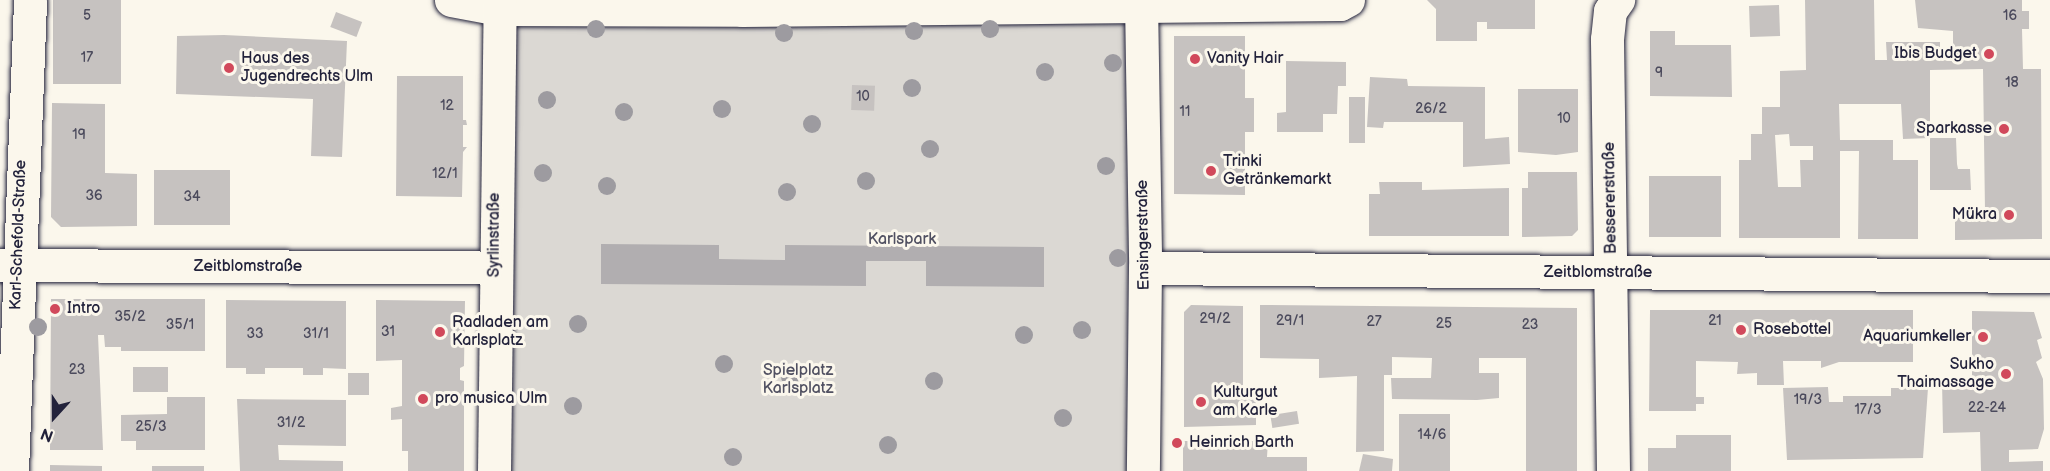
<!DOCTYPE html>
<html>
<head>
<meta charset="utf-8">
<style>
  body { margin:0 }
  #map { position:relative; width:2050px; height:471px; overflow:hidden; background:#fbf7ec; font-family:"Balsamiq Sans",sans-serif }
  div>[style] { position:absolute }
  .green>* { inset:0; background:#dbd8d3; transform-origin:0 0 }
  .water>* { inset:0; background:#b1aeb0 }
  .building>* { inset:0; background:#c6c2c0; transform-origin:0 0 }
  .roads { filter:drop-shadow(0 0 2px #22223b) drop-shadow(0 0 2px #22223b) }
  .minor>* { height:33px; margin:-16.5px; padding:0 16.5px; transform-origin:16.5px; border-radius:16.5px; background:#fbf7ec }
  .trees>* { width:18px; height:18px; margin:-9px; border-radius:50%; background:#9d9ba0 }
  .dots>* { width:16px; height:16px; translate:-50% -50%; box-sizing:border-box; border:3px solid #fbf7ec; border-radius:50% }
  span { translate:-50% -50%; white-space:nowrap; text-align:center; line-height:1.15; -webkit-text-stroke:6px #fbf7ec; paint-order:stroke }
  .number-label { font-size:14px; color:#4b4a5c }
  .number-label span { -webkit-text-stroke-width:0 }
  .poi-label { font-size:16px; color:#22223b }
  .right { translate:-100% -50%; text-align:right }
  .left { translate:0 -50%; text-align:left }
  .street-label { font-size:16px; color:#22223b }
  .park-label { font-size:16px; color:#505061 }
  .north { position:absolute; left:24px; top:387px; width:60px; height:60px; -webkit-text-stroke:4px #fbf7ec; paint-order:stroke; rotate:201deg; font-size:16px; font-weight:700; line-height:24px; text-align:center; color:#22223b }
  .north::after { content:''; display:block; margin:auto; width:21px; height:27px; background:#22223b; clip-path:polygon(50% 0,100% 100%,50% 72%,0 100%) }
</style>
</head>
<body>
<div id="map">
  <div class="green">
    <div style="left:1141px;top:7px;width:464px;height:642px;rotate:90deg"></div>
  </div>
  <div class="water">
    <div style="clip-path:polygon(601px 244px,719px 245px,719px 259px,785px 260px,785px 245px,1044px 247px,1044px 287px,926px 286px,926px 261px,866px 261px,866px 286px,601px 284px)"></div>
  </div>
  <div class="building">
    <div style="left:53px;top:0;width:68px;height:84px"></div>
    <div style="clip-path:polygon(1427px 0,1535px 0,1535px 29px,1487px 29px,1487px 22px,1477px 22px,1477px 41px,1436px 41px,1436px 9px)"></div>
    <div style="clip-path:polygon(evenodd,1805px 0,1874px 0,1875px 60px,1887px 60px,1886px 42px,1940px 42px,1940px 60px,1953px 60px,1953px 31px,1918px 28px,1915px 0,2022px 0,2022px 11px,2029px 11px,2029px 29px,2022px 29px,2023px 69px,2041px 69px,2042px 239px,1955px 240px,1955px 211px,1985px 211px,1983px 69px,1930px 70px,1930px 138px,1903px 139px,1901px 104px,1839px 104px,1840px 140px,1893px 140px,1893px 160px,1918px 160px,1918px 239px,1858px 239px,1859px 151px,1840px 151px,1840px 238px,1739px 238px,1739px 160px,1751px 160px,1751px 134px,1762px 134px,1762px 107px,1780px 107px,1780px 71px,1806px 70px,1805px 0,1789px 134px,1790px 146px,1813px 146px,1813px 160px,1800px 160px,1801px 187px,1778px 187px,1775px 135px,1789px 134px)"></div>
    <div style="left:1779px;top:5px;width:31px;height:30px;rotate:88deg"></div>
    <div style="left:336px;top:12px;width:28px;height:16px;rotate:21deg"></div>
    <div style="clip-path:polygon(1650px 31px,1675px 31px,1675px 45px,1731px 45px,1732px 97px,1650px 96px)"></div>
    <div style="clip-path:polygon(224px 35px,347px 41px,342px 157px,311px 156px,313px 99px,176px 94px,177px 36px)"></div>
    <div style="clip-path:polygon(1174px 36px,1245px 36px,1245px 98px,1254px 98px,1254px 132px,1245px 132px,1245px 195px,1174px 194px)"></div>
    <div style="clip-path:polygon(1286px 61px,1346px 62px,1346px 86px,1338px 86px,1337px 114px,1323px 114px,1323px 132px,1277px 132px,1277px 113px,1286px 112px)"></div>
    <div style="clip-path:polygon(397px 76px,463px 76px,463px 120px,466px 120px,467px 125px,463px 125px,463px 147px,467px 147px,463px 152px,462px 197px,396px 196px)"></div>
    <div style="clip-path:polygon(1370px 77px,1407px 79px,1408px 86px,1485px 87px,1485px 139px,1509px 137px,1510px 164px,1463px 167px,1463px 122px,1384px 122px,1383px 128px,1367px 127px)"></div>
    <div style="left:852px;top:85px;width:23px;height:25px;rotate:2deg"></div>
    <div style="clip-path:polygon(1518px 89px,1578px 89px,1578px 152px,1556px 155px,1518px 152px)"></div>
    <div style="left:1349px;top:97px;width:16px;height:46px"></div>
    <div style="clip-path:polygon(52px 103px,105px 104px,105px 173px,137px 174px,137px 226px,61px 227px,51px 217px)"></div>
    <div style="clip-path:polygon(1930px 138px,1956px 138px,1957px 164px,1958px 169px,1970px 169px,1971px 190px,1930px 190px)"></div>
    <div style="left:154px;top:170px;width:76px;height:55px"></div>
    <div style="clip-path:polygon(1528px 172px,1577px 172px,1578px 230px,1572px 236px,1522px 237px,1522px 188px,1528px 188px)"></div>
    <div style="left:1649px;top:176px;width:72px;height:61px"></div>
    <div style="clip-path:polygon(1379px 182px,1422px 182px,1422px 190px,1509px 188px,1509px 236px,1369px 236px,1369px 194px,1380px 194px)"></div>
    <div style="clip-path:polygon(51px 299px,205px 299px,205px 351px,121px 351px,121px 347px,105px 347px,104px 335px,98px 335px,103px 450px,50px 450px)"></div>
    <div style="clip-path:polygon(226px 300px,346px 301px,346px 369px,323px 368px,323px 375px,303px 375px,303px 368px,265px 368px,265px 374px,246px 374px,246px 368px,226px 368px)"></div>
    <div style="clip-path:polygon(376px 300px,465px 301px,464px 366px,460px 368px,460px 380px,464px 381px,464px 471px,408px 471px,408px 451px,402px 451px,402px 419px,391px 420px,391px 408px,402px 406px,402px 360px,376px 361px)"></div>
    <div style="clip-path:polygon(1191px 305px,1243px 306px,1243px 394px,1256px 394px,1256px 425px,1184px 427px,1184px 312px)"></div>
    <div style="clip-path:polygon(1260px 305px,1577px 308px,1577px 471px,1526px 471px,1526px 358px,1479px 358px,1479px 373px,1499px 373px,1499px 398px,1477px 400px,1392px 399px,1391px 378px,1431px 378px,1432px 358px,1392px 357px,1392px 375px,1384px 375px,1384px 451px,1356px 452px,1357px 376px,1319px 378px,1319px 359px,1260px 358px)"></div>
    <div style="clip-path:polygon(1650px 310px,1913px 310px,1913px 362px,1839px 362px,1821px 368px,1821px 361px,1783px 361px,1784px 385px,1757px 385px,1757px 373px,1737px 374px,1738px 362px,1696px 361px,1696px 397px,1704px 397px,1704px 404px,1696px 404px,1696px 411px,1649px 411px)"></div>
    <div style="clip-path:polygon(1972px 311px,2034px 312px,2042px 338px,2037px 340px,2042px 358px,2036px 362px,2043px 379px,2044px 429px,2038px 449px,2009px 450px,2009px 462px,2043px 461px,2043px 471px,1981px 471px,1980px 432px,1943px 433px,1942px 380px,1946px 380px,1946px 384px,1967px 384px,1972px 380px)"></div>
    <div style="left:168px;top:367px;width:25px;height:35px;rotate:90deg"></div>
    <div style="left:348px;top:373px;width:21px;height:22px"></div>
    <div style="clip-path:polygon(1828px 387px,1829px 402px,1843px 402px,1843px 396px,1891px 396px,1891px 388px,1928px 388px,1923px 458px,1787px 460px,1783px 388px)"></div>
    <div style="clip-path:polygon(167px 397px,205px 397px,205px 450px,136px 450px,136px 441px,121px 441px,121px 415px,167px 414px)"></div>
    <div style="clip-path:polygon(237px 399px,346px 400px,346px 446px,278px 445px,279px 460px,343px 461px,343px 471px,240px 471px)"></div>
    <div style="left:1297px;top:411px;width:13px;height:27px;rotate:81deg"></div>
    <div style="left:1399px;top:414px;width:51px;height:57px"></div>
    <div style="clip-path:polygon(1676px 435px,1731px 435px,1731px 471px,1648px 471px,1648px 448px,1676px 448px)"></div>
    <div style="clip-path:polygon(1183px 441px,1268px 441px,1267px 457px,1307px 457px,1307px 471px,1183px 471px)"></div>
    <div style="clip-path:polygon(1363px 454px,1393px 459px,1392px 471px,1359px 471px)"></div>
    <div style="clip-path:polygon(50px 465px,102px 466px,102px 471px,50px 471px)"></div>
    <div style="left:152px;top:466px;width:52px;height:5px"></div>
  </div>
  <div class="roads">
    <div class="minor">
      <div style="left:451px;top:0;width:49px;rotate:10.6deg"></div>
      <div style="left:499px;top:9px;width:243px;rotate:0.2deg"></div>
      <div style="left:742px;top:10px;width:598px;rotate:-0.57deg"></div>
      <div style="left:1340px;top:4px;width:9px;rotate:-27deg"></div>
      <div style="left:1141px;top:0;width:268px;rotate:89.1deg"></div>
      <div style="left:1145px;top:268px;width:203px;rotate:90.6deg"></div>
      <div style="left:0;top:265px;width:495px;rotate:0.3deg"></div>
      <div style="left:1145px;top:268px;width:905px;rotate:0.51deg"></div>
      <div style="left:12px;top:471px;width:471px;rotate:-87.8deg"></div>
      <div style="left:494px;top:471px;width:471px;rotate:-89.3deg"></div>
      <div style="left:1613px;top:471px;width:432px;rotate:-90.8deg"></div>
      <div style="left:1607px;top:39px;width:28px;rotate:-84deg"></div>
      <div style="left:1610px;top:11px;width:14px;rotate:-54deg"></div>
    </div>
  </div>
  <div class="trees">
    <div style="left:596px;top:29px"></div>
    <div style="left:990px;top:29px"></div>
    <div style="left:914px;top:31px"></div>
    <div style="left:784px;top:33px"></div>
    <div style="left:1113px;top:63px"></div>
    <div style="left:1045px;top:72px"></div>
    <div style="left:912px;top:88px"></div>
    <div style="left:547px;top:100px"></div>
    <div style="left:722px;top:109px"></div>
    <div style="left:624px;top:112px"></div>
    <div style="left:812px;top:124px"></div>
    <div style="left:930px;top:149px"></div>
    <div style="left:1106px;top:166px"></div>
    <div style="left:543px;top:173px"></div>
    <div style="left:866px;top:181px"></div>
    <div style="left:607px;top:186px"></div>
    <div style="left:787px;top:192px"></div>
    <div style="left:1118px;top:258px"></div>
    <div style="left:578px;top:324px"></div>
    <div style="left:38px;top:327px"></div>
    <div style="left:1082px;top:330px"></div>
    <div style="left:1024px;top:335px"></div>
    <div style="left:724px;top:364px"></div>
    <div style="left:790px;top:377px"></div>
    <div style="left:934px;top:381px"></div>
    <div style="left:573px;top:406px"></div>
    <div style="left:1063px;top:418px"></div>
    <div style="left:888px;top:445px"></div>
    <div style="left:733px;top:457px"></div>
  </div>
  <div class="dots">
    <div style="left:1989px;top:54px;background:#d1495b"></div>
    <div style="left:1195px;top:59px;background:#d1495b"></div>
    <div style="left:229px;top:68px;background:#d1495b"></div>
    <div style="left:2004px;top:129px;background:#d1495b"></div>
    <div style="left:1211px;top:171px;background:#d1495b"></div>
    <div style="left:2009px;top:215px;background:#d1495b"></div>
    <div style="left:55px;top:309px;background:#d1495b"></div>
    <div style="left:1741px;top:330px;background:#d1495b"></div>
    <div style="left:440px;top:332px;background:#d1495b"></div>
    <div style="left:1983px;top:337px;background:#d1495b"></div>
    <div style="left:2006px;top:374px;background:#d1495b"></div>
    <div style="left:423px;top:399px;background:#d1495b"></div>
    <div style="left:1201px;top:402px;background:#d1495b"></div>
    <div style="left:1177px;top:443px;background:#d1495b"></div>
  </div>
  <div class="number-label">
    <span style="left:87px;top:16px">5</span>
    <span style="left:2010px;top:16px">16</span>
    <span style="left:87px;top:58px">17</span>
    <span style="left:1659px;top:73px">9</span>
    <span style="left:2012px;top:83px">18</span>
    <span style="left:863px;top:97px">10</span>
    <span style="left:447px;top:106px">12</span>
    <span style="left:1431px;top:109px">26/2</span>
    <span style="left:1185px;top:112px">11</span>
    <span style="left:1564px;top:119px">10</span>
    <span style="left:79px;top:135px">19</span>
    <span style="left:445px;top:174px">12/1</span>
    <span style="left:94px;top:196px">36</span>
    <span style="left:192px;top:197px">34</span>
    <span style="left:130px;top:317px">35/2</span>
    <span style="left:1215px;top:319px">29/2</span>
    <span style="left:1290px;top:321px">29/1</span>
    <span style="left:1715px;top:321px">21</span>
    <span style="left:1374px;top:322px">27</span>
    <span style="left:1444px;top:324px">25</span>
    <span style="left:180px;top:325px">35/1</span>
    <span style="left:1530px;top:325px">23</span>
    <span style="left:388px;top:332px">31</span>
    <span style="left:255px;top:334px">33</span>
    <span style="left:316px;top:334px">31/1</span>
    <span style="left:77px;top:370px">23</span>
    <span style="left:1808px;top:400px">19/3</span>
    <span style="left:1987px;top:408px">22-24</span>
    <span style="left:1868px;top:410px">17/3</span>
    <span style="left:291px;top:423px">31/2</span>
    <span style="left:151px;top:427px">25/3</span>
    <span style="left:1432px;top:435px">14/6</span>
  </div>
  <div class="poi-label">
    <span class="right" style="left:1977px;top:54px">Ibis Budget</span>
    <span class="left" style="left:241px;top:68px">Haus des<br>Jugendrechts Ulm</span>
    <span class="left" style="left:1207px;top:59px">Vanity Hair</span>
    <span class="right" style="left:1992px;top:129px">Sparkasse</span>
    <span class="left" style="left:1223px;top:171px">Trinki<br>Getränkemarkt</span>
    <span class="right" style="left:1997px;top:215px">Mükra</span>
    <span class="left" style="left:67px;top:309px">Intro</span>
    <span class="left" style="left:452px;top:332px">Radladen am<br>Karlsplatz</span>
    <span class="left" style="left:1753px;top:330px">Rosebottel</span>
    <span class="right" style="left:1971px;top:337px">Aquariumkeller</span>
    <span class="right" style="left:1994px;top:374px">Sukho<br>Thaimassage</span>
    <span class="left" style="left:1213px;top:402px">Kulturgut<br>am Karle</span>
    <span class="left" style="left:435px;top:399px">pro musica Ulm</span>
    <span class="left" style="left:1189px;top:443px">Heinrich Barth</span>
  </div>
  <div class="street-label">
    <span style="left:1611px;top:198px;rotate:-91deg">Bessererstraße</span>
    <span style="left:19px;top:235px;rotate:-88deg">Karl-Schefold-Straße</span>
    <span style="left:495px;top:235px;rotate:-90deg">Syrlinstraße</span>
    <span style="left:1144px;top:235px;rotate:-91deg">Ensingerstraße</span>
    <span style="left:248px;top:267px">Zeitblomstraße</span>
    <span style="left:1598px;top:273px">Zeitblomstraße</span>
  </div>
  <div class="park-label">
    <span style="left:902px;top:240px">Karlspark</span>
    <span style="left:798px;top:380px">Spielplatz<br>Karlsplatz</span>
  </div>
  <div class="north">N</div>
</div>
</body>
</html>
